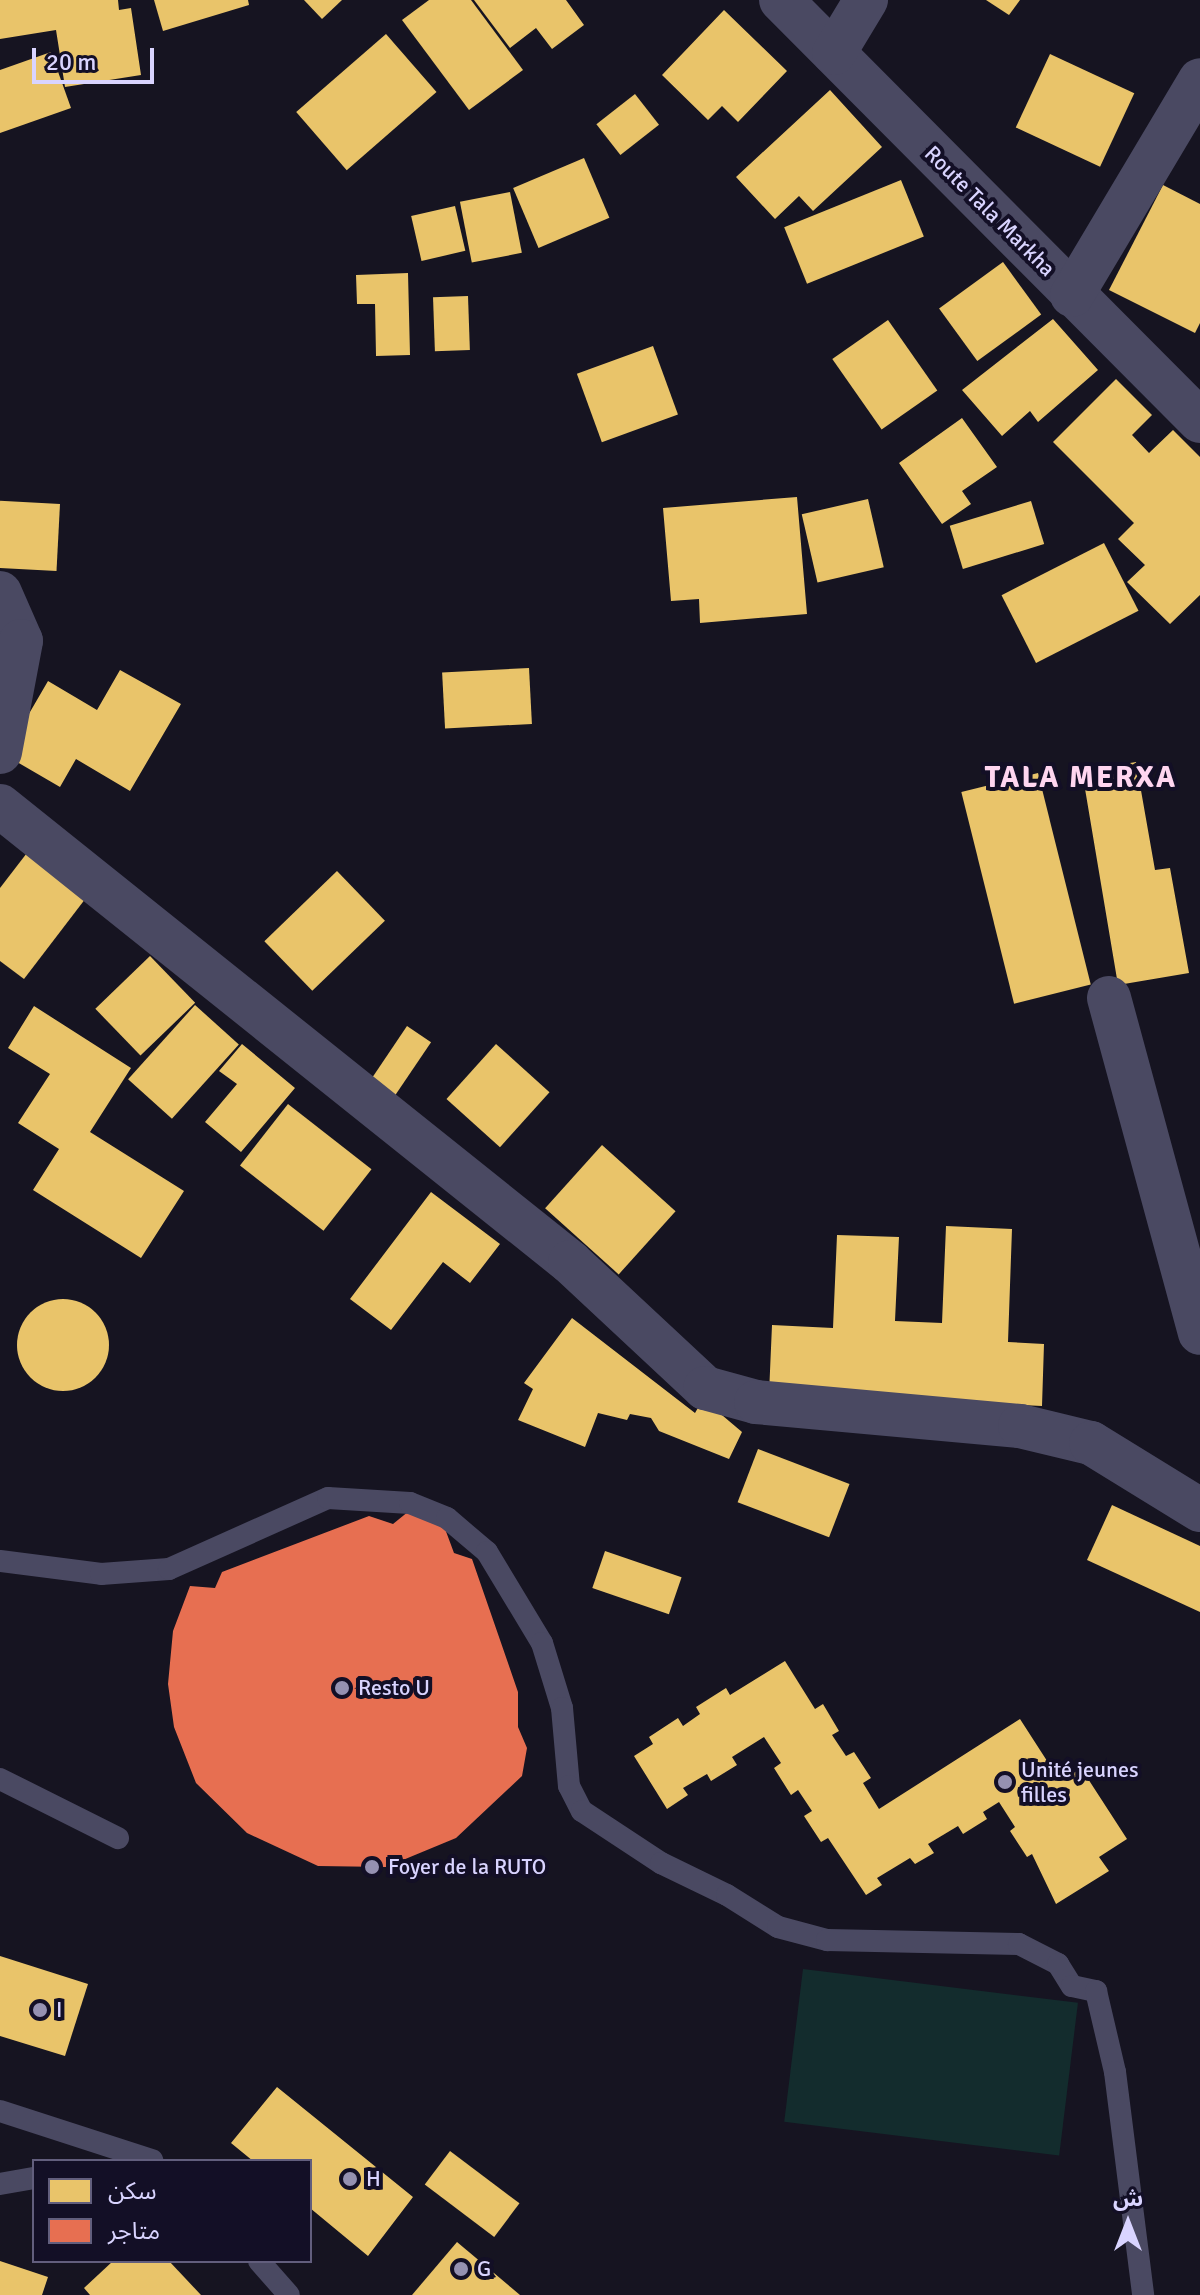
<!DOCTYPE html>
<html>
<head>
<meta charset="utf-8">
<style>
  body { margin:0 }
  #map { position:relative; width:1200px; height:2295px; overflow:hidden; background:#161421; font-family:Signika,"Noto Sans Arabic",sans-serif }
  div>[style] { position:absolute }
  .green>* { inset:0; background:#132c2d; transform-origin:0 0 }
  .homes>* { inset:0; background:#e9c46a; transform-origin:0 0 }
  .round { border-radius:50% }
  .shops>* { inset:0; background:#e76f51 }
  .lane>* { height:22px; margin:-11px; padding:0 11px; transform-origin:11px; border-radius:11px; background:#4a4962 }
  .street>* { height:44px; margin:-22px; padding:0 22px; transform-origin:22px; border-radius:22px; background:#4a4962 }
  .dots>* { width:22px; height:22px; translate:-50% -50%; box-sizing:border-box; border:4px solid #130f26; border-radius:50% }
  span { translate:-50% -50%; white-space:nowrap; text-align:center; line-height:1.15; -webkit-text-stroke:8px #130f26; paint-order:stroke }
  .street-label { font-size:22px; color:#d9d4ff }
  .poi-label { font-size:22px; color:#d9d4ff }
  .left { translate:0 -50%; text-align:left }
  .district-label { font-size:30px; color:#ffd6f0; font-weight:700; letter-spacing:2px }
  .legend { position:absolute; left:32px; top:2159px; width:280px; height:104px; box-sizing:border-box; background:#130f26; border:2px solid #625e7d; margin:0; padding:10px 14px; list-style:none; font-size:24px; color:#d9d4ff }
  .legend li { display:flex; align-items:center; gap:16px; height:40px }
  .legend b { width:40px; border:2px solid #625e7d }
  .north { position:absolute; left:1088px; top:2183px; width:80px; height:80px; -webkit-text-stroke:6px #130f26; paint-order:stroke; rotate:0deg; font-size:22px; font-weight:700; line-height:32px; text-align:center; color:#d9d4ff }
  .north::after { content:''; display:block; margin:auto; width:28px; height:36px; background:#d9d4ff; clip-path:polygon(50% 0,100% 100%,50% 72%,0 100%) }
  .scale { position:absolute; left:32px; top:48px; width:122px; height:36px; box-sizing:border-box; border:4px solid #d9d4ff; border-top:0; padding-left:10px; font-size:24px; line-height:28px; white-space:nowrap; color:#d9d4ff; -webkit-text-stroke:6px #130f26; paint-order:stroke }
</style>
</head>
<body>
<div id="map">
  <div class="green">
    <div style="left:803px;top:1969px;width:277px;height:154px;rotate:7deg"></div>
  </div>
  <div class="homes">
    <div style="clip-path:polygon(0 0,118px 0,119px 10px,131px 8px,141px 75px,65px 87px,56px 30px,0 39px)"></div>
    <div style="clip-path:polygon(154px 0,248px 0,249px 5px,163px 31px)"></div>
    <div style="clip-path:polygon(304px 0,342px 0,322px 19px)"></div>
    <div style="clip-path:polygon(429px 0,471px 0,523px 70px,469px 110px,402px 20px)"></div>
    <div style="clip-path:polygon(474px 0,566px 0,584px 25px,552px 49px,536px 28px,510px 48px)"></div>
    <div style="clip-path:polygon(986px 0,1020px 0,1009px 15px)"></div>
    <div style="clip-path:polygon(724px 10px,787px 71px,738px 122px,722px 106px,708px 120px,662px 75px)"></div>
    <div style="left:386px;top:34px;width:77px;height:119px;rotate:49deg"></div>
    <div style="clip-path:polygon(51px 52px,71px 108px,0 133px,0 70px)"></div>
    <div style="left:1050px;top:54px;width:93px;height:81px;rotate:25deg"></div>
    <div style="clip-path:polygon(830px 90px,882px 147px,813px 211px,799px 196px,775px 219px,736px 177px)"></div>
    <div style="left:635px;top:94px;width:39px;height:49px;rotate:52deg"></div>
    <div style="left:584px;top:158px;width:65px;height:77px;rotate:67deg"></div>
    <div style="left:901px;top:180px;width:61px;height:126px;rotate:68deg"></div>
    <div style="clip-path:polygon(1163px 185px,1200px 204px,1200px 323px,1195px 333px,1109px 290px)"></div>
    <div style="left:510px;top:192px;width:62px;height:51px;rotate:79deg"></div>
    <div style="left:455px;top:206px;width:46px;height:45px;rotate:77deg"></div>
    <div style="left:1003px;top:262px;width:65px;height:79px;rotate:54deg"></div>
    <div style="clip-path:polygon(408px 273px,410px 355px,376px 356px,375px 304px,357px 304px,356px 275px)"></div>
    <div style="left:468px;top:296px;width:54px;height:35px;rotate:88deg"></div>
    <div style="clip-path:polygon(1053px 319px,1098px 370px,1038px 422px,1030px 411px,1002px 436px,962px 390px)"></div>
    <div style="left:888px;top:320px;width:86px;height:68px;rotate:55deg"></div>
    <div style="left:653px;top:346px;width:73px;height:81px;rotate:70deg"></div>
    <div style="clip-path:polygon(1116px 379px,1152px 415px,1132px 435px,1149px 453px,1173px 430px,1200px 457px,1200px 595px,1170px 624px,1127px 582px,1145px 565px,1118px 539px,1134px 523px,1053px 442px)"></div>
    <div style="clip-path:polygon(962px 418px,997px 467px,962px 491px,971px 504px,942px 524px,899px 463px)"></div>
    <div style="clip-path:polygon(797px 497px,807px 614px,700px 623px,699px 599px,671px 601px,663px 508px)"></div>
    <div style="left:868px;top:499px;width:70px;height:68px;rotate:77deg"></div>
    <div style="left:1031px;top:501px;width:45px;height:85px;rotate:73deg"></div>
    <div style="left:60px;top:504px;width:67px;height:60px;rotate:93deg"></div>
    <div style="left:1104px;top:543px;width:76px;height:115px;rotate:63deg"></div>
    <div style="left:529px;top:668px;width:56px;height:87px;rotate:87deg"></div>
    <div style="clip-path:polygon(120px 670px,181px 704px,130px 791px,76px 759px,60px 787px,5px 755px,48px 681px,97px 710px)"></div>
    <div style="clip-path:polygon(1136px 762px,1155px 870px,1170px 868px,1189px 973px,1118px 985px,1082px 771px)"></div>
    <div style="left:1038px;top:773px;width:218px;height:79px;rotate:76deg"></div>
    <div style="clip-path:polygon(30px 849px,89px 894px,24px 979px,0 961px,0 888px)"></div>
    <div style="left:337px;top:871px;width:69px;height:101px;rotate:46deg"></div>
    <div style="left:150px;top:956px;width:65px;height:76px;rotate:46deg"></div>
    <div style="left:195px;top:1005px;width:59px;height:100px;rotate:42deg"></div>
    <div style="clip-path:polygon(34px 1006px,131px 1068px,90px 1132px,184px 1191px,141px 1258px,33px 1190px,59px 1149px,18px 1123px,50px 1074px,8px 1048px)"></div>
    <div style="left:407px;top:1026px;width:29px;height:65px;rotate:34deg"></div>
    <div style="clip-path:polygon(242px 1044px,295px 1088px,241px 1152px,205px 1122px,237px 1084px,219px 1071px)"></div>
    <div style="left:496px;top:1044px;width:72px;height:74px;rotate:42deg"></div>
    <div style="left:288px;top:1104px;width:106px;height:78px;rotate:38deg"></div>
    <div style="left:602px;top:1145px;width:99px;height:85px;rotate:42deg"></div>
    <div style="clip-path:polygon(431px 1192px,500px 1244px,470px 1283px,443px 1262px,391px 1330px,350px 1299px)"></div>
    <div style="clip-path:polygon(946px 1226px,1012px 1229px,1008px 1342px,1044px 1344px,1042px 1406px,769px 1394px,772px 1325px,833px 1328px,837px 1235px,899px 1237px,895px 1321px,942px 1323px)"></div>
    <div class="round" style="left:17px;top:1299px;width:92px;height:92px"></div>
    <div style="clip-path:polygon(572px 1318px,695px 1413px,703px 1399px,742px 1432px,729px 1459px,659px 1431px,651px 1418px,630px 1414px,627px 1420px,598px 1413px,585px 1447px,518px 1420px,533px 1389px,524px 1383px)"></div>
    <div style="left:758px;top:1449px;width:98px;height:57px;rotate:21deg"></div>
    <div style="clip-path:polygon(1112px 1505px,1200px 1546px,1200px 1612px,1087px 1560px)"></div>
    <div style="left:605px;top:1551px;width:81px;height:39px;rotate:19deg"></div>
    <div style="clip-path:polygon(785px 1661px,815px 1709px,823px 1704px,839px 1731px,832px 1735px,846px 1756px,854px 1752px,871px 1778px,863px 1783px,879px 1809px,1020px 1719px,1060px 1781px,1081px 1768px,1127px 1839px,1099px 1857px,1109px 1871px,1056px 1904px,1032px 1854px,1027px 1857px,1010px 1831px,1015px 1827px,999px 1802px,983px 1812px,987px 1819px,963px 1834px,958px 1826px,928px 1844px,934px 1853px,915px 1864px,910px 1858px,877px 1878px,882px 1885px,866px 1895px,828px 1838px,821px 1842px,804px 1816px,812px 1811px,798px 1790px,791px 1795px,774px 1768px,781px 1763px,764px 1737px,732px 1757px,737px 1765px,711px 1781px,707px 1774px,683px 1788px,688px 1795px,667px 1809px,634px 1756px,653px 1744px,649px 1737px,678px 1718px,683px 1726px,700px 1714px,696px 1707px,726px 1688px,730px 1695px)"></div>
    <div style="clip-path:polygon(0 1956px,88px 1984px,65px 2056px,0 2036px)"></div>
    <div style="clip-path:polygon(277px 2087px,413px 2197px,368px 2256px,310px 2208px,310px 2161px,253px 2161px,231px 2143px)"></div>
    <div style="left:450px;top:2151px;width:87px;height:42px;rotate:37deg"></div>
    <div style="clip-path:polygon(457px 2242px,520px 2295px,412px 2295px)"></div>
    <div style="clip-path:polygon(0 2261px,48px 2277px,42px 2295px,0 2295px)"></div>
    <div style="clip-path:polygon(113px 2261px,169px 2261px,201px 2295px,90px 2295px,84px 2288px)"></div>
  </div>
  <div class="shops">
    <div style="clip-path:polygon(409px 1511px,444px 1526px,454px 1553px,472px 1559px,518px 1692px,518px 1727px,527px 1748px,522px 1776px,456px 1838px,386px 1867px,318px 1866px,247px 1833px,196px 1783px,174px 1727px,168px 1684px,173px 1631px,190px 1586px,215px 1588px,222px 1572px,369px 1516px,393px 1524px)"></div>
  </div>
  <div class="lane">
    <div style="left:0;top:1561px;width:102px;rotate:7.3deg"></div>
    <div style="left:101px;top:1574px;width:68px;rotate:-4.2deg"></div>
    <div style="left:169px;top:1569px;width:174px;rotate:-24.1deg"></div>
    <div style="left:328px;top:1498px;width:82px;rotate:3.5deg"></div>
    <div style="left:410px;top:1503px;width:40px;rotate:22deg"></div>
    <div style="left:447px;top:1518px;width:52px;rotate:40.4deg"></div>
    <div style="left:487px;top:1552px;width:106px;rotate:58.9deg"></div>
    <div style="left:542px;top:1643px;width:68px;rotate:72.9deg"></div>
    <div style="left:562px;top:1708px;width:78px;rotate:84.9deg"></div>
    <div style="left:569px;top:1786px;width:28px;rotate:63deg"></div>
    <div style="left:582px;top:1811px;width:95px;rotate:33.4deg"></div>
    <div style="left:661px;top:1863px;width:73px;rotate:25.9deg"></div>
    <div style="left:727px;top:1895px;width:60px;rotate:32.1deg"></div>
    <div style="left:778px;top:1927px;width:51px;rotate:14.9deg"></div>
    <div style="left:827px;top:1940px;width:192px;rotate:1.2deg"></div>
    <div style="left:1019px;top:1944px;width:44px;rotate:27.1deg"></div>
    <div style="left:1058px;top:1964px;width:26px;rotate:58deg"></div>
    <div style="left:1072px;top:1986px;width:25px;rotate:12deg"></div>
    <div style="left:1096px;top:1991px;width:83px;rotate:76.8deg"></div>
    <div style="left:1115px;top:2072px;width:225px;rotate:82.8deg"></div>
    <div style="left:0;top:1779px;width:132px;rotate:26.6deg"></div>
    <div style="left:0;top:2111px;width:160px;rotate:17.9deg"></div>
    <div style="left:0;top:2184px;width:35px;rotate:-10deg"></div>
    <div style="left:259px;top:2261px;width:45px;rotate:48.6deg"></div>
  </div>
  <div class="street">
    <div style="left:781px;top:0;width:594px;rotate:45.14deg"></div>
    <div style="left:834px;top:53px;width:62px;rotate:-58.9deg"></div>
    <div style="left:1072px;top:295px;width:250px;rotate:-59.2deg"></div>
    <div style="left:0;top:593px;width:52px;rotate:66.4deg"></div>
    <div style="left:21px;top:641px;width:113px;rotate:100.7deg"></div>
    <div style="left:0;top:806px;width:730px;rotate:38.66deg"></div>
    <div style="left:570px;top:1262px;width:185px;rotate:43deg"></div>
    <div style="left:705px;top:1388px;width:53px;rotate:15.4deg"></div>
    <div style="left:756px;top:1402px;width:265px;rotate:5.2deg"></div>
    <div style="left:1020px;top:1426px;width:73px;rotate:13.5deg"></div>
    <div style="left:1091px;top:1443px;width:128px;rotate:31.6deg"></div>
    <div style="left:1109px;top:998px;width:347px;rotate:74.8deg"></div>
  </div>
  <div class="dots">
    <div style="left:342px;top:1688px;background:#9591b1"></div>
    <div style="left:1005px;top:1782px;background:#9591b1"></div>
    <div style="left:372px;top:1867px;background:#9591b1"></div>
    <div style="left:40px;top:2010px;background:#9591b1"></div>
    <div style="left:350px;top:2179px;background:#9591b1"></div>
    <div style="left:461px;top:2269px;background:#9591b1"></div>
  </div>
  <div class="street-label">
    <span style="left:990px;top:211px;rotate:45deg">Route Tala Markha</span>
  </div>
  <div class="poi-label">
    <span class="left" style="left:358px;top:1688px">Resto U</span>
    <span class="left" style="left:1021px;top:1782px">Unité jeunes<br>filles</span>
    <span class="left" style="left:388px;top:1867px">Foyer de la RUTO</span>
    <span class="left" style="left:56px;top:2010px">I</span>
    <span class="left" style="left:366px;top:2179px">H</span>
    <span class="left" style="left:477px;top:2269px">G</span>
  </div>
  <div class="district-label">
    <span style="left:1081px;top:778px">TALA MERXA</span>
  </div>
  <ul class="legend">
  <li><b style="height:22px;background:#e9c46a"></b>سكن</li>
  <li><b style="height:22px;background:#e76f51"></b>متاجر</li>
  </ul>
  <div class="north">ش</div>
  <div class="scale">20 m</div>
</div>
</body>
</html>
